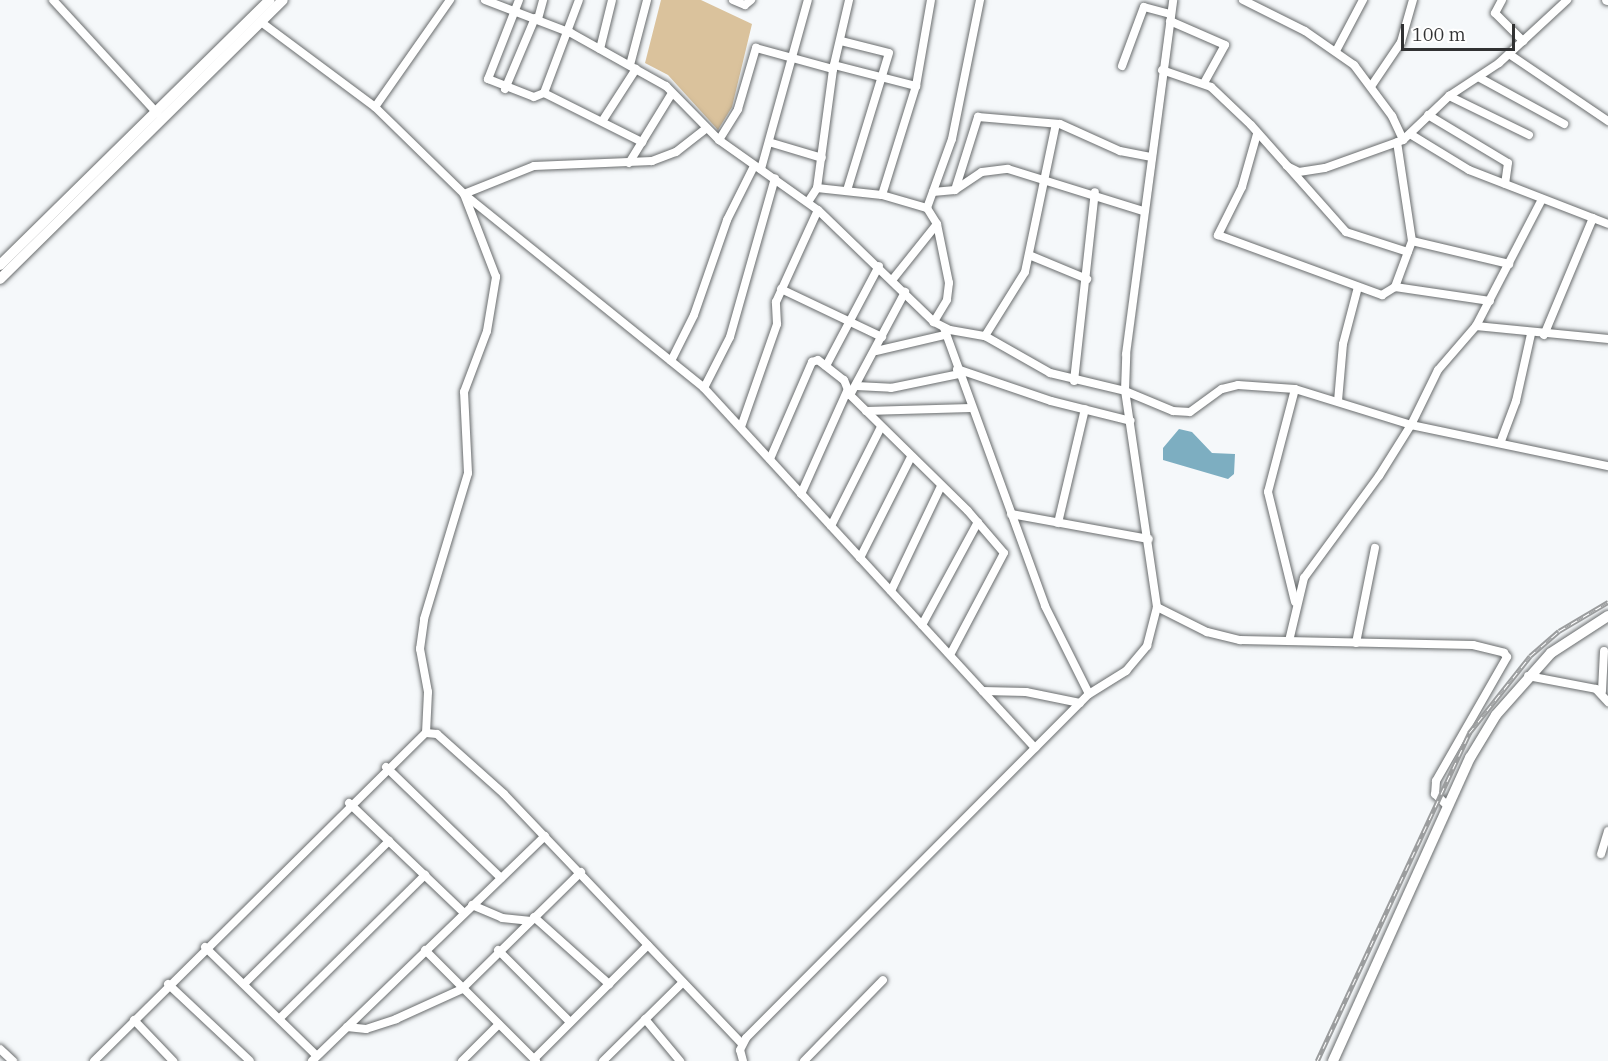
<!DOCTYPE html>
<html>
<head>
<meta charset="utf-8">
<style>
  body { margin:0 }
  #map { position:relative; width:1608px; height:1061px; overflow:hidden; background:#f5f8fa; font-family:"IBM Plex Serif",serif }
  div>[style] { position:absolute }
  .water>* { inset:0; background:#7daec1 }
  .building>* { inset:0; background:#dac29c }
  .roads { filter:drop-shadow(0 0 2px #696c6d) drop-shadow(0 0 2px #696c6d) }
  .street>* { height:8px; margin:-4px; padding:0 4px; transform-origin:4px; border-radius:4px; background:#fff }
  .secondary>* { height:10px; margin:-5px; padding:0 5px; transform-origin:5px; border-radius:5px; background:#fff }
  .rail>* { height:4.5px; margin-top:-2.25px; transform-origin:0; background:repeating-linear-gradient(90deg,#fff 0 7px,#9b9d9e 0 14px); box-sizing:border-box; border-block:2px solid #9b9d9e }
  span { translate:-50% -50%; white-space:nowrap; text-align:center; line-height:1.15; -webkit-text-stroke:6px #fff; paint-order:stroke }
  .scale { position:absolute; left:1401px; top:24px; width:114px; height:27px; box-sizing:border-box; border:3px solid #313233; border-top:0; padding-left:8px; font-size:18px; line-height:21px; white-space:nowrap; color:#313233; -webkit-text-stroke:4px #fff; paint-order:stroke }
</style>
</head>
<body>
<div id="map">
  <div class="water">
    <div style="clip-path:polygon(1179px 429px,1192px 432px,1212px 453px,1235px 454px,1234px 474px,1228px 479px,1163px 460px,1163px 448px)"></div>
  </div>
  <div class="building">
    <div style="clip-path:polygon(661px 0,701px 0,752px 24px,732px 107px,718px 130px,668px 75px,645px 63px)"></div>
  </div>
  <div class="roads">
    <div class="street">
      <div style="left:53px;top:0;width:154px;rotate:47.4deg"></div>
      <div style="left:485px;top:0;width:92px;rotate:21deg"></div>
      <div style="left:571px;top:33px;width:109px;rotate:29.2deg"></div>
      <div style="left:666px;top:86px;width:76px;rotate:45.5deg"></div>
      <div style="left:719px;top:140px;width:121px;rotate:35.3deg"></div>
      <div style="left:818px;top:210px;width:161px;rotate:44deg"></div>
      <div style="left:934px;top:322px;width:18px;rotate:27deg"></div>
      <div style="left:950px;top:330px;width:36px;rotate:10deg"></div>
      <div style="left:985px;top:336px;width:75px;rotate:29.6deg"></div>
      <div style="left:1050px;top:373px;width:77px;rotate:13.5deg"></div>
      <div style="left:1125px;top:391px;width:52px;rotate:22.6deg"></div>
      <div style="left:1173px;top:411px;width:17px;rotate:3deg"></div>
      <div style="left:1190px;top:412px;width:39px;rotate:-36deg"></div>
      <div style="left:1222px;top:389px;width:16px;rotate:-14deg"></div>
      <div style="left:1238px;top:385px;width:57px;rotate:4deg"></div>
      <div style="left:1295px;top:389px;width:121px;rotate:17.2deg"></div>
      <div style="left:1411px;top:425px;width:201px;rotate:11.8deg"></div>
      <div style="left:519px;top:0;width:85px;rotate:111.4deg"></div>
      <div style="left:488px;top:79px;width:49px;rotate:21.4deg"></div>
      <div style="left:534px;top:97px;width:11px;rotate:-22deg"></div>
      <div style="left:544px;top:93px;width:99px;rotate:-69.4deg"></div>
      <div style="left:733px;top:0;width:13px;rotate:23deg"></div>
      <div style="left:745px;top:5px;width:8px;rotate:-40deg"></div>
      <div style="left:1243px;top:0;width:69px;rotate:26.6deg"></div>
      <div style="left:1305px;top:31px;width:60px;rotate:34.8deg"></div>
      <div style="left:1354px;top:65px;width:64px;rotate:53.3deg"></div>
      <div style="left:1392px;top:116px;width:26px;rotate:65deg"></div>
      <div style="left:1502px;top:0;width:15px;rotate:118deg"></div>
      <div style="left:1495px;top:13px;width:40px;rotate:45deg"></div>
      <div style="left:538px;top:19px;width:20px;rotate:-75deg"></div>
      <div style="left:1170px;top:21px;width:60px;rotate:23.6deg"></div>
      <div style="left:1225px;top:45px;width:43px;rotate:118.9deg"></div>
      <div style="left:261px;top:22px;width:142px;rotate:36.7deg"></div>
      <div style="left:375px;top:107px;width:124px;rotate:44.3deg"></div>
      <div style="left:464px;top:194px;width:309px;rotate:38.9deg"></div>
      <div style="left:704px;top:388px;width:489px;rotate:47.4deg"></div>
      <div style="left:841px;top:41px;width:49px;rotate:14deg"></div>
      <div style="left:889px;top:53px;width:143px;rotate:107deg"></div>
      <div style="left:600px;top:49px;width:50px;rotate:-76.2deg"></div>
      <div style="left:1336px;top:51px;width:58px;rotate:-62.1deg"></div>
      <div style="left:1509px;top:54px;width:120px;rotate:34.1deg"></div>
      <div style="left:630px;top:65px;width:67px;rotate:-75.3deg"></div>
      <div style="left:834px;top:65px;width:85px;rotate:14.4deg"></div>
      <div style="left:1122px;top:66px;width:63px;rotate:-69.6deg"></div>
      <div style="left:1144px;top:7px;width:28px;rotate:15deg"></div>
      <div style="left:1162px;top:70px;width:52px;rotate:19.1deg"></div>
      <div style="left:1211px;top:87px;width:55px;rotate:43.5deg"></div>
      <div style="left:1251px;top:125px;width:143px;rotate:48.4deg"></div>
      <div style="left:1346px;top:232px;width:65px;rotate:17.9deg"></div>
      <div style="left:1480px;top:78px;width:96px;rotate:28.7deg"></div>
      <div style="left:1372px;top:85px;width:52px;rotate:-56deg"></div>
      <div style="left:1401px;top:42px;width:44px;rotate:-74.1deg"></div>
      <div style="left:505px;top:89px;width:77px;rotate:-67.1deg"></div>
      <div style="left:544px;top:93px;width:110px;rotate:26.6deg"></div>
      <div style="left:1449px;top:96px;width:89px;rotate:26deg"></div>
      <div style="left:375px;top:107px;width:131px;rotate:-55deg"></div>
      <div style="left:1428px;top:115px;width:93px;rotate:31deg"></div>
      <div style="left:1508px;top:163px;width:21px;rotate:98deg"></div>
      <div style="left:603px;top:120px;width:61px;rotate:-57.1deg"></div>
      <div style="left:1257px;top:134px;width:55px;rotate:105.8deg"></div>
      <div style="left:1242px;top:187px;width:54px;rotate:116.6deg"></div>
      <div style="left:1218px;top:235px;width:175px;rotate:20.1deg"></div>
      <div style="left:1382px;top:295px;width:15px;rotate:-32deg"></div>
      <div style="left:1395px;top:287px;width:49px;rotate:-69.7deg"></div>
      <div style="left:1412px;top:241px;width:100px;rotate:-98.6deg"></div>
      <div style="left:1410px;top:134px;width:69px;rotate:31.4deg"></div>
      <div style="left:1469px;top:170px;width:149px;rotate:21.2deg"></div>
      <div style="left:719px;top:140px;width:36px;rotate:-58deg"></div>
      <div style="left:738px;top:109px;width:64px;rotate:-73.6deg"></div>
      <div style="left:756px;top:48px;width:80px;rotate:15.3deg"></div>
      <div style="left:772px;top:143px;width:52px;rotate:16.7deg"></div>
      <div style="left:629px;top:163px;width:82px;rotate:-58.4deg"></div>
      <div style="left:1287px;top:166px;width:13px;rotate:27deg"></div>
      <div style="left:1299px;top:172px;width:26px;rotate:-9deg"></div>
      <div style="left:1325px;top:168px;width:83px;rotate:-19.7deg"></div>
      <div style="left:1403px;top:140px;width:64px;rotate:-43.7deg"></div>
      <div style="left:1449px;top:96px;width:60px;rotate:-33.4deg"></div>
      <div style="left:1499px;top:63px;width:93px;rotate:-42.8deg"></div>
      <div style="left:761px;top:169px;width:175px;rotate:-74.5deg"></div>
      <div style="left:817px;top:188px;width:65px;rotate:6.1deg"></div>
      <div style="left:882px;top:195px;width:47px;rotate:16.1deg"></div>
      <div style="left:927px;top:208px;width:19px;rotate:58deg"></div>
      <div style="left:937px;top:224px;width:60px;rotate:78.5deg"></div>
      <div style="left:949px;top:283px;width:17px;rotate:97deg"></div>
      <div style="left:947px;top:300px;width:26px;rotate:121deg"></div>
      <div style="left:955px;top:190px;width:77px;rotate:-72.5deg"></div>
      <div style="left:978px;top:117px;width:82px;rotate:4.9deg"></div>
      <div style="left:1060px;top:124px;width:66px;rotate:24.2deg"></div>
      <div style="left:1120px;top:151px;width:31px;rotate:11deg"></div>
      <div style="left:933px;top:192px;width:22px;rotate:-5deg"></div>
      <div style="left:955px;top:190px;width:32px;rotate:-34deg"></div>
      <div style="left:982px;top:172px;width:26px;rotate:-7deg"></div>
      <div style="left:1008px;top:169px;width:141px;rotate:17.3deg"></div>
      <div style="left:882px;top:195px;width:114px;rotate:-72.7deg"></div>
      <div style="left:916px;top:86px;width:87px;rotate:-80.1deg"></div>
      <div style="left:808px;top:202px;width:17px;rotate:-57deg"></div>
      <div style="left:817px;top:188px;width:120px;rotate:-82.3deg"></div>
      <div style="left:833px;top:69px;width:71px;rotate:-76.9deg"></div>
      <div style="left:927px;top:208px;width:73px;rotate:-70.1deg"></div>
      <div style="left:952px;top:139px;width:142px;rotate:-78.6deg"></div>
      <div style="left:1412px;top:241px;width:100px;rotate:13.3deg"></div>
      <div style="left:1029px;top:255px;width:63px;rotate:22.5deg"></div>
      <div style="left:893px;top:279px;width:70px;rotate:-51.3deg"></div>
      <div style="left:1395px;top:287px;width:96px;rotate:8.4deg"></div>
      <div style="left:781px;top:289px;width:112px;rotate:25.4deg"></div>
      <div style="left:1476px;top:326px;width:133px;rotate:5.6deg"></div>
      <div style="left:944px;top:328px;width:296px;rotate:70deg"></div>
      <div style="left:1045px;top:606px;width:98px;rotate:63.4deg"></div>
      <div style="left:1544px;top:335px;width:127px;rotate:-67.3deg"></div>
      <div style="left:985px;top:336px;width:75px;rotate:-58deg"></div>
      <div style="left:1025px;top:272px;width:151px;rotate:-78.2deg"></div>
      <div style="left:876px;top:351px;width:71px;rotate:-13.1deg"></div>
      <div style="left:671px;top:361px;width:51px;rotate:-63.4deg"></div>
      <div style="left:694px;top:315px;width:101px;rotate:-70.8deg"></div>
      <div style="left:727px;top:220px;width:60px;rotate:-63.4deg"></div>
      <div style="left:826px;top:366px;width:113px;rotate:-62.1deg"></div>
      <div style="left:957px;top:369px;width:99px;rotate:18.8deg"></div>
      <div style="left:1051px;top:401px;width:82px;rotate:14deg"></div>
      <div style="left:1074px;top:381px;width:190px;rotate:-83.7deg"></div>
      <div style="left:856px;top:386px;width:35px;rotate:3deg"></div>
      <div style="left:891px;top:388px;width:69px;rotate:-11.6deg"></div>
      <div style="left:704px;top:388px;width:57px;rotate:-63deg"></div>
      <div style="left:730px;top:337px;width:165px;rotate:-74.2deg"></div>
      <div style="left:1295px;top:389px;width:106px;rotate:104.7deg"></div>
      <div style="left:1268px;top:492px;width:113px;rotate:76.2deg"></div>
      <div style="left:850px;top:395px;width:117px;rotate:-61.9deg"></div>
      <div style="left:1338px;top:401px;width:57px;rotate:-85deg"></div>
      <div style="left:1343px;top:344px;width:59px;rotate:-75.3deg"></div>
      <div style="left:866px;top:411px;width:105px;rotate:-1.6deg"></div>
      <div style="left:741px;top:427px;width:109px;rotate:-70.7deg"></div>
      <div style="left:777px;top:324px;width:22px;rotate:-93deg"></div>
      <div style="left:776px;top:302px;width:101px;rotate:-65.5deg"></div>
      <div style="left:1501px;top:441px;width:43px;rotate:-69.4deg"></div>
      <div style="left:1516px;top:401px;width:69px;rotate:-77.4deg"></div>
      <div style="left:770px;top:459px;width:106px;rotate:-66.6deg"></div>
      <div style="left:812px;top:362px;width:6px;rotate:-18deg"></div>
      <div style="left:818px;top:360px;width:33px;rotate:38deg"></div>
      <div style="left:844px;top:380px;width:16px;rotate:68deg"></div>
      <div style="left:850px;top:395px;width:165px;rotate:44.5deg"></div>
      <div style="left:968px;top:511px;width:55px;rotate:49.4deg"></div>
      <div style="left:1004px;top:553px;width:115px;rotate:117.9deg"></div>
      <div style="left:801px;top:494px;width:113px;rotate:-65.9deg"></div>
      <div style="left:1011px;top:514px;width:140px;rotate:10.3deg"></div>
      <div style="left:1058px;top:523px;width:117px;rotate:-76.7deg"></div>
      <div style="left:831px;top:526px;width:111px;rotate:-63.2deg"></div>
      <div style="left:860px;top:558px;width:113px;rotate:-63.2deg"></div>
      <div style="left:891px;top:591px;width:116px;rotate:-64.5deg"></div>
      <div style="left:1157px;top:607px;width:56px;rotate:26.6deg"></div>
      <div style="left:1207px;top:632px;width:34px;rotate:14deg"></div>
      <div style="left:1240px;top:640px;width:233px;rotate:1.2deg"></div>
      <div style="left:1473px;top:645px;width:32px;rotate:14deg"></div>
      <div style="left:1504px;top:653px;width:5px;rotate:53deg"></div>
      <div style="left:1507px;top:657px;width:143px;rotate:119.8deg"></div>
      <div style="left:1436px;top:781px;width:13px;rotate:94deg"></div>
      <div style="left:1435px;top:794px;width:18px;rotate:43deg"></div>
      <div style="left:922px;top:625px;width:117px;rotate:-61.5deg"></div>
      <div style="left:1289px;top:641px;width:65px;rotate:-76.6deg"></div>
      <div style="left:1304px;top:578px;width:127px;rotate:-53.7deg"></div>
      <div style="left:1379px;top:476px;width:60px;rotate:-57.9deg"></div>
      <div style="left:1411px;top:425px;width:61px;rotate:-63.9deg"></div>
      <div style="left:1438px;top:370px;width:58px;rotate:-49.2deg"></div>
      <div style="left:1476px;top:326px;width:143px;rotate:-62.5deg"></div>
      <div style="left:1356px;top:643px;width:97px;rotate:-78.7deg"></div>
      <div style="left:1528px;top:676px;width:69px;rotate:10.8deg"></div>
      <div style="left:1596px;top:689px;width:18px;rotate:47deg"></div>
      <div style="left:983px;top:691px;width:43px;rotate:1.3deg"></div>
      <div style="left:1026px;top:692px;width:55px;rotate:11.5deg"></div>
      <div style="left:1602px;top:691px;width:40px;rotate:-87.1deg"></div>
      <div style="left:426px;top:733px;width:41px;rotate:-87.2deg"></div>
      <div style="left:428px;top:692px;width:44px;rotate:-100.5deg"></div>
      <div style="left:420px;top:649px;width:30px;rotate:-82deg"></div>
      <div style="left:424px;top:619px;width:152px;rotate:-73.2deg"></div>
      <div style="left:468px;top:473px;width:81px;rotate:-92.8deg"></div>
      <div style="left:464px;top:392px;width:65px;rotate:-69.3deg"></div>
      <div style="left:487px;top:331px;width:55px;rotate:-80.5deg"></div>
      <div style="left:496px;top:277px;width:89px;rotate:-111.1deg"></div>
      <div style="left:464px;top:194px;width:75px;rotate:-21.8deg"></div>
      <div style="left:534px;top:166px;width:118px;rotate:-2.4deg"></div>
      <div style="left:652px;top:161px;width:26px;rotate:-21deg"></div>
      <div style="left:676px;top:152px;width:39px;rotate:-38deg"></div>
      <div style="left:386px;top:767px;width:160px;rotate:44deg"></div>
      <div style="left:349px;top:803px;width:159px;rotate:43.7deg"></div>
      <div style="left:1601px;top:854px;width:24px;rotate:-73deg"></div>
      <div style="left:472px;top:905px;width:33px;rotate:23deg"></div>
      <div style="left:502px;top:918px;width:27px;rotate:6deg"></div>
      <div style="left:534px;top:917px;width:101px;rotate:41.8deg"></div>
      <div style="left:205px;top:947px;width:156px;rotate:44.2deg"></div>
      <div style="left:425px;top:950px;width:157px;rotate:45deg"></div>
      <div style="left:498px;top:950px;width:102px;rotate:45deg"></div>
      <div style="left:168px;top:984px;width:112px;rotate:43.2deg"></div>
      <div style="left:244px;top:984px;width:204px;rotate:-44.6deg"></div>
      <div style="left:280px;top:1018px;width:204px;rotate:-44.6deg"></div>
      <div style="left:645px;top:1019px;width:55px;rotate:50.2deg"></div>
      <div style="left:134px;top:1020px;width:57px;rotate:46.4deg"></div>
      <div style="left:347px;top:1027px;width:19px;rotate:6deg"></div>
      <div style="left:366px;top:1029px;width:32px;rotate:-18deg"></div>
      <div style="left:396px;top:1019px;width:72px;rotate:-24.4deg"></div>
      <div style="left:462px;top:989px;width:167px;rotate:-44.5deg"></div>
      <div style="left:0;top:1049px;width:18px;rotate:43deg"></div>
      <div style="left:534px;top:1059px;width:161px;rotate:-45deg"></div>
      <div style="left:94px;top:1061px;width:467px;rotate:-44.7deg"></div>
      <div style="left:426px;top:733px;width:11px;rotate:5deg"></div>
      <div style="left:437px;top:734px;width:90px;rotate:41.8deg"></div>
      <div style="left:504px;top:794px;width:344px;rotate:46.4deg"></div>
      <div style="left:312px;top:1061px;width:324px;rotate:-44deg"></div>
      <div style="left:462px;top:1061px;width:52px;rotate:-45deg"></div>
      <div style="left:603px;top:1061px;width:112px;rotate:-44.6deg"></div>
      <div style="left:743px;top:1061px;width:11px;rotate:-105deg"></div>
      <div style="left:740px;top:1050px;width:13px;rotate:-63deg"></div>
      <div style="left:746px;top:1038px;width:486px;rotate:-45.1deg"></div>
      <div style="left:1089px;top:694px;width:44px;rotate:-31.9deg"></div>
      <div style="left:1126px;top:671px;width:33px;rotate:-50deg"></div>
      <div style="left:1147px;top:646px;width:40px;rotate:-75.6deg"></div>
      <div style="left:1157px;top:607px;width:218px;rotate:-98.4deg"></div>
      <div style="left:1125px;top:391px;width:37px;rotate:-88deg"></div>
      <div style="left:1126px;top:354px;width:357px;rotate:-82.4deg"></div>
      <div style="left:804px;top:1061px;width:113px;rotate:-45.7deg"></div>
    </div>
    <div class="secondary">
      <div style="left:1607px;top:0;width:1px"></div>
      <div style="left:0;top:265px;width:378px;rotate:-44.5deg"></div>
      <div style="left:0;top:279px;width:397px;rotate:-44.6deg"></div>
      <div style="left:1333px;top:1061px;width:333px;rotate:-65.7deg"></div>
      <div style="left:1470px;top:758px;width:50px;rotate:-58.8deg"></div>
      <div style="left:1496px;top:715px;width:83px;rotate:-48.4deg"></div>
      <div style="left:1551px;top:653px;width:68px;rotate:-33deg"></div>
    </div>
  </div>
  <div class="rail">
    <div style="left:1317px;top:1061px;width:362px;rotate:-65.1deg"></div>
    <div style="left:1469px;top:733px;width:98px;rotate:-51.6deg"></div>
    <div style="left:1530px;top:656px;width:38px;rotate:-41deg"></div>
    <div style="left:1559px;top:631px;width:57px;rotate:-30.6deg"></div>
  </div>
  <div class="scale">100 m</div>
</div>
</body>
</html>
